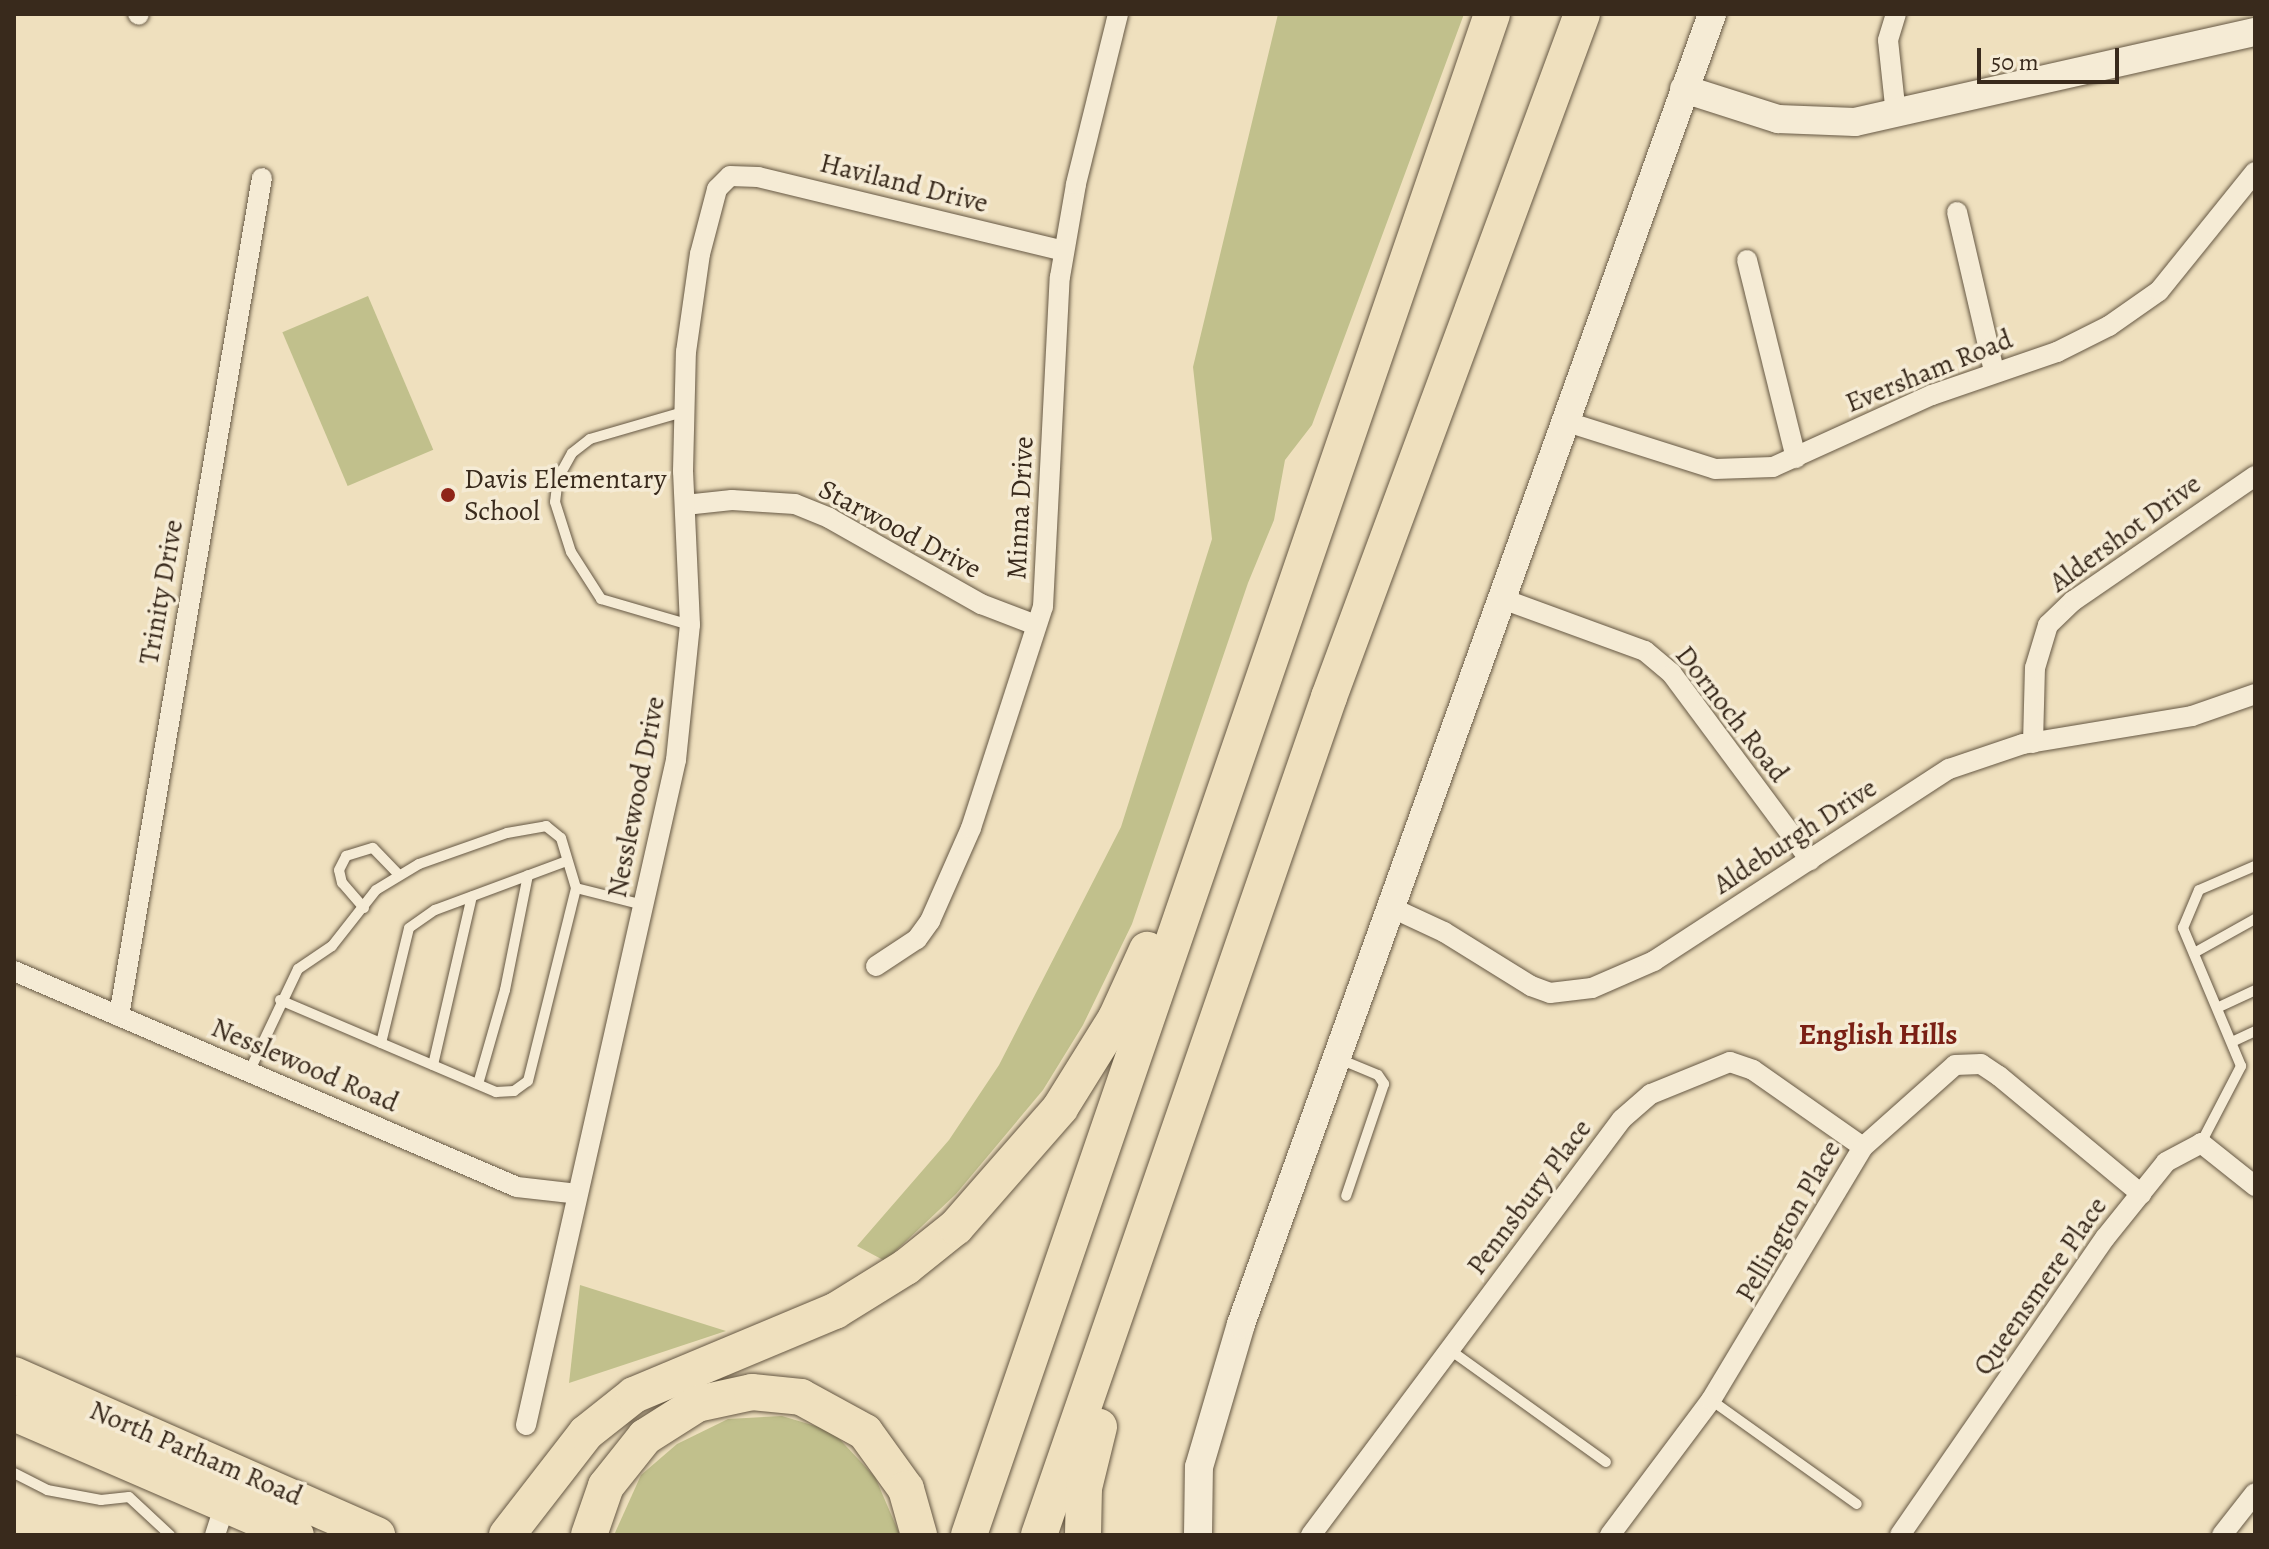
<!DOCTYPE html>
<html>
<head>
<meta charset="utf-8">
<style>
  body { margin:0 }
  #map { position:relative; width:2269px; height:1549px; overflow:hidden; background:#efe0be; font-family:Alegreya,serif }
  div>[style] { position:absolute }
  .green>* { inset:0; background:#c1c08c; transform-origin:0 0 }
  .roads { filter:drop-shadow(0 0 2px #665844) drop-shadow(0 0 2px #665844) }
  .lane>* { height:10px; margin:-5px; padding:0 5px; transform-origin:5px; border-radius:5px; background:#f5ebd5 }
  .street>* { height:20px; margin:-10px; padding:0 10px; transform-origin:10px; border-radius:10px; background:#f5ebd5 }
  .secondary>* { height:28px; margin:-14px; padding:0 14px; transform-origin:14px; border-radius:14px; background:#f5ebd5 }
  .highway>* { height:36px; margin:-18px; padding:0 18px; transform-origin:18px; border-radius:18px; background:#efe0be }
  .dots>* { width:22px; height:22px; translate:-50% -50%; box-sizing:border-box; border:4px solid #f5ebd5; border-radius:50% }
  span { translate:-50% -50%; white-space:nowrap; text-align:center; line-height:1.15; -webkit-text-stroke:7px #f5ebd5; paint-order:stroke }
  .street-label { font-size:28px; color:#392a1c }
  .poi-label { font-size:28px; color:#392a1c }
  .left { translate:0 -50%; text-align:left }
  .neighbourhood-label { font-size:30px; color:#7a1f14; font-weight:700 }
  .frame { position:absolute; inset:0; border:16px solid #392a1c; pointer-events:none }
  .scale { position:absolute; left:1977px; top:48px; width:142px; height:36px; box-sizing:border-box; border:4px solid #392a1c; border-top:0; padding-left:10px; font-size:24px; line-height:28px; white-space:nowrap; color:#392a1c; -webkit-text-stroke:6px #f5ebd5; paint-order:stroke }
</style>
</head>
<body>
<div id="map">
  <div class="green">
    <div style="clip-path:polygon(1278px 14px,1464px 14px,1312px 425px,1285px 460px,1274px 520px,1248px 583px,1132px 924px,1083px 1025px,1043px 1090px,956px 1194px,885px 1261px,857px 1246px,949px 1140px,999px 1065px,1121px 827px,1212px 539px,1193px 367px)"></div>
    <div style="left:368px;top:296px;width:167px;height:93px;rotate:67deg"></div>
    <div style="clip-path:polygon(580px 1285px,726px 1331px,569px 1383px)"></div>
    <div style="clip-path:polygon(782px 1416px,832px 1431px,875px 1477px,900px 1535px,614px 1535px,641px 1475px,677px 1444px,728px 1419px)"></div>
  </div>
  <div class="roads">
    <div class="lane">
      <div style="left:683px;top:412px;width:97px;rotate:163.8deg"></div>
      <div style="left:590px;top:439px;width:23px;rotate:142deg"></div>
      <div style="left:572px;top:453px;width:29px;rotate:119deg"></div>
      <div style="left:558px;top:478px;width:24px;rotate:97deg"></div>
      <div style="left:555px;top:502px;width:52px;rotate:72.3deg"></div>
      <div style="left:571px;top:552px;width:56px;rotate:57.4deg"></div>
      <div style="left:601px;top:599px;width:93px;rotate:16.3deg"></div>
      <div style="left:364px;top:908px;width:33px;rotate:-131deg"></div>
      <div style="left:342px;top:883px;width:13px;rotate:-103deg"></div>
      <div style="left:339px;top:870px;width:16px;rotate:-63deg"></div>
      <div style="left:346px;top:856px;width:28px;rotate:-17deg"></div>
      <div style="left:373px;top:848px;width:36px;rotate:46deg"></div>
      <div style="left:2194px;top:953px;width:70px;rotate:-29.1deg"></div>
      <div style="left:280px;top:1000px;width:235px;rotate:23.1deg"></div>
      <div style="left:496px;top:1092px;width:18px;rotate:-3deg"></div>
      <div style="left:514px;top:1091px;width:17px;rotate:-36deg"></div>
      <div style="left:528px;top:1081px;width:199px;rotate:-76deg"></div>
      <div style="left:2219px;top:1007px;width:40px;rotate:-25deg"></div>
      <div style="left:2234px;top:1041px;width:23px;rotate:-25deg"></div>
      <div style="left:381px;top:1043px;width:118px;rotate:-76.3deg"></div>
      <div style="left:409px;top:928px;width:32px;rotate:-35deg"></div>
      <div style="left:435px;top:910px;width:141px;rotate:-20.4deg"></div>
      <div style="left:1337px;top:1058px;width:44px;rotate:22.5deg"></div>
      <div style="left:1378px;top:1075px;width:11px;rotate:56deg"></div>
      <div style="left:1384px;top:1084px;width:118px;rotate:108.7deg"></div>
      <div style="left:433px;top:1065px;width:173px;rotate:-77deg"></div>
      <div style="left:249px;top:1072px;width:114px;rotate:-64.6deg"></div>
      <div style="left:298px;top:969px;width:41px;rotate:-34.1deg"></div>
      <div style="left:332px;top:946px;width:71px;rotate:-51.8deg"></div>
      <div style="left:376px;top:890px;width:50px;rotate:-31.2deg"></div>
      <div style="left:419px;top:864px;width:93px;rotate:-19.4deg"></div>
      <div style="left:507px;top:833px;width:40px;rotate:-10deg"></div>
      <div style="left:546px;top:826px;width:19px;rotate:39deg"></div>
      <div style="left:561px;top:838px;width:52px;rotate:73.3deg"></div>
      <div style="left:576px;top:888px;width:69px;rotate:14.2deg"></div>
      <div style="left:478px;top:1084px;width:98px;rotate:-74deg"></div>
      <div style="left:505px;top:990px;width:117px;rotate:-78.7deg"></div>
      <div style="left:2201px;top:1143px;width:87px;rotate:-62.5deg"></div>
      <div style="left:2241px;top:1066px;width:150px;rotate:-112.8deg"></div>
      <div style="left:2183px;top:928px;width:41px;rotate:-67.2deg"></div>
      <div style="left:2199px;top:890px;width:61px;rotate:-23.2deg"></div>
      <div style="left:1450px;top:1350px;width:192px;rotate:35.7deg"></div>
      <div style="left:1711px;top:1400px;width:179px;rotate:35.5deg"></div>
      <div style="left:14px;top:1473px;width:37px;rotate:27deg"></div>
      <div style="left:47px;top:1490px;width:55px;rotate:10.5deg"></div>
      <div style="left:101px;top:1500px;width:28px;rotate:-6deg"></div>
      <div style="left:129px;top:1497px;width:56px;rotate:42.8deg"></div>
    </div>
    <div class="street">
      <div style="left:138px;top:14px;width:1px;rotate:45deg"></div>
      <div style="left:1896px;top:115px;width:75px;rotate:-96.1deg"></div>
      <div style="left:1888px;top:40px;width:27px;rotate:-73deg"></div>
      <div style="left:1957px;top:212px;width:163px;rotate:76.9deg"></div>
      <div style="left:1747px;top:260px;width:204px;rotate:76.1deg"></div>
      <div style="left:1564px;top:421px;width:158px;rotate:17.6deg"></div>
      <div style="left:1715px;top:469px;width:58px;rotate:-2deg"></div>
      <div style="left:1773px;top:467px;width:175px;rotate:-24.4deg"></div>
      <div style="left:1932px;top:395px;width:132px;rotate:-19deg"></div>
      <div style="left:2057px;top:352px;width:58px;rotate:-26.6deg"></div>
      <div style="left:2109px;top:326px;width:61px;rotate:-35deg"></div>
      <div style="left:2159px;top:291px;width:153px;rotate:-51.1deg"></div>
      <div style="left:685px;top:505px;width:47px;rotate:-6.1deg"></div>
      <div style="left:732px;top:500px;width:63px;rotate:3.6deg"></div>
      <div style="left:795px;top:504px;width:37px;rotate:22deg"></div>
      <div style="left:829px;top:518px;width:175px;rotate:29.5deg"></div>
      <div style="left:981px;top:604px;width:59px;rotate:20.9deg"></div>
      <div style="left:1500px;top:598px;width:154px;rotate:20.1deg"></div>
      <div style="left:1645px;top:651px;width:35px;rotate:40deg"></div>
      <div style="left:1672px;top:674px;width:232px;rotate:53.4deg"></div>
      <div style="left:2033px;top:743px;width:75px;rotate:-88.5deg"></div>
      <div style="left:2035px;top:668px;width:45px;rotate:-73.2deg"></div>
      <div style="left:2048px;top:625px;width:35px;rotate:-44deg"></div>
      <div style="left:2073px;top:601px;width:221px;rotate:-34.5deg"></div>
      <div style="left:1388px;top:906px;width:62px;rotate:24.9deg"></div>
      <div style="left:1444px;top:932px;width:102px;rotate:31.8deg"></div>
      <div style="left:1531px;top:986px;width:20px;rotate:20deg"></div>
      <div style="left:1550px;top:993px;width:42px;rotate:-6.8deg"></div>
      <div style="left:1592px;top:988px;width:68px;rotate:-23.5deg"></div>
      <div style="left:1654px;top:961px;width:352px;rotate:-33.1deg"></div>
      <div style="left:1949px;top:769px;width:78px;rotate:-18.7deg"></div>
      <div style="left:2023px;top:744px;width:171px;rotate:-9.4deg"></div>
      <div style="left:2192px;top:716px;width:67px;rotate:-19.2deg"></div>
      <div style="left:876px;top:966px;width:49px;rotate:-33.4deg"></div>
      <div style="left:917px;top:939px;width:22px;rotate:-54deg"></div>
      <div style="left:930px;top:921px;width:102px;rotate:-66.2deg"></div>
      <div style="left:971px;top:828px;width:232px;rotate:-72deg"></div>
      <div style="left:1043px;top:607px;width:330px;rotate:-87.1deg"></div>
      <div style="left:1060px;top:277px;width:94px;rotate:-80.2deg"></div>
      <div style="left:1076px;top:184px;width:175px;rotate:-76.1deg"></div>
      <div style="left:14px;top:971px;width:547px;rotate:23.24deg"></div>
      <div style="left:517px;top:1187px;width:61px;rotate:6.5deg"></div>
      <div style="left:119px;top:1016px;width:850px;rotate:-80.32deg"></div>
      <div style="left:526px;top:1425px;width:682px;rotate:-77.29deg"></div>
      <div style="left:676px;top:760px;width:136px;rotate:-84.1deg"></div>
      <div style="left:690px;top:625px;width:154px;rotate:-92.6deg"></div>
      <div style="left:683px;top:471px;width:119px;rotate:-88.6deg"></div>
      <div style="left:686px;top:352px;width:99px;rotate:-81.9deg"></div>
      <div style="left:700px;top:254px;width:67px;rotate:-75.3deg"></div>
      <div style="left:717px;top:189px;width:18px;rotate:-45deg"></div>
      <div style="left:730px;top:176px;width:28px;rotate:2deg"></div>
      <div style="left:758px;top:177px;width:314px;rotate:13.6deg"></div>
      <div style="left:215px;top:1535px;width:32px;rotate:-72deg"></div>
      <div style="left:1311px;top:1535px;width:519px;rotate:-53.22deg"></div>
      <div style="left:1622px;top:1119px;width:38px;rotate:-41deg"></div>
      <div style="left:1651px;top:1094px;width:85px;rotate:-22.1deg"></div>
      <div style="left:1730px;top:1062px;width:24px;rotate:19deg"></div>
      <div style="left:1753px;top:1070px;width:134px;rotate:35deg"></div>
      <div style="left:1610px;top:1535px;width:169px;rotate:-53.2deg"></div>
      <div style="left:1711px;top:1400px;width:295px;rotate:-59deg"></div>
      <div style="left:1863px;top:1147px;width:123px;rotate:-41.7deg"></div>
      <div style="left:1955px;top:1065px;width:26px;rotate:-2deg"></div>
      <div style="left:1981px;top:1064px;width:22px;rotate:34deg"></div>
      <div style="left:1999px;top:1076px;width:185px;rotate:39.7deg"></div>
      <div style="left:1900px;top:1535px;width:361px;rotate:-55.4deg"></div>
      <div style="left:2105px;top:1238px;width:97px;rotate:-51.2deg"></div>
      <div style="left:2166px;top:1162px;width:40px;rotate:-28deg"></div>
      <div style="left:2201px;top:1143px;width:69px;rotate:38.5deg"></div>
      <div style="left:2222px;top:1535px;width:53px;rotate:-51.8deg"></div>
    </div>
    <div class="secondary">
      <div style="left:1684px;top:89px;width:99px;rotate:17.7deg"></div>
      <div style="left:1778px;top:119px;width:77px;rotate:2.2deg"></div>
      <div style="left:1855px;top:122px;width:410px;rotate:-12.7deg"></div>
      <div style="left:1198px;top:1535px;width:68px;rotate:-89.2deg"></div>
      <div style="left:1199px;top:1467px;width:149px;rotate:-73.6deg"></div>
      <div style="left:1241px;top:1324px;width:1392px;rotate:-70.22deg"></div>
    </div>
    <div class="highway">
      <div style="left:14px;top:1375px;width:397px;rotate:23.8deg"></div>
      <div style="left:14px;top:1413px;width:307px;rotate:23.4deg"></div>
      <div style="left:507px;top:1535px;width:129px;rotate:-52.2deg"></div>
      <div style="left:586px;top:1433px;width:61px;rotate:-38.4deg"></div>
      <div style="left:634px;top:1395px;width:218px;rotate:-22.7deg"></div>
      <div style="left:835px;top:1311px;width:84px;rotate:-31.8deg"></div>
      <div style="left:906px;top:1267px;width:64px;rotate:-38.7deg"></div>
      <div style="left:956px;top:1227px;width:158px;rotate:-48.8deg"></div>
      <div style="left:1060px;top:1108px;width:106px;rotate:-58.1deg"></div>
      <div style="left:1116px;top:1018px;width:75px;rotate:-65.5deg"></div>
      <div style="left:589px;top:1535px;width:52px;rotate:-70.9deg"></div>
      <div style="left:606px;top:1486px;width:63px;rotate:-51.5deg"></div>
      <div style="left:645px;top:1437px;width:62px;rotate:-32.4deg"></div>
      <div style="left:697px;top:1404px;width:56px;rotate:-12.3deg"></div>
      <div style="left:752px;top:1392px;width:49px;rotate:5.8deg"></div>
      <div style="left:801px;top:1397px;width:73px;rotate:28.7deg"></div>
      <div style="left:865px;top:1432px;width:70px;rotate:54.3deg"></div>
      <div style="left:906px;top:1489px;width:48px;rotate:74.2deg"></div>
      <div style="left:969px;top:1535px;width:1608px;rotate:-71.02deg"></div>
      <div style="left:1039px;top:1535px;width:887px;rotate:-70.91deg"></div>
      <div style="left:1329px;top:697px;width:728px;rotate:-69.67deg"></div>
      <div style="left:1083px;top:1535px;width:47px;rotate:-88.8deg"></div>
      <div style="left:1084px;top:1488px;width:63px;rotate:-76.2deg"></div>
    </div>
  </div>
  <div class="dots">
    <div style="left:448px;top:495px;background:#8f2418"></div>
  </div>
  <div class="street-label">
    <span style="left:904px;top:183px;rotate:14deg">Haviland Drive</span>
    <span style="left:1929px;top:371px;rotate:-22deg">Eversham Road</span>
    <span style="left:1020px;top:508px;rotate:-87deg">Minna Drive</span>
    <span style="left:900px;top:529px;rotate:28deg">Starwood Drive</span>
    <span style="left:2125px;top:533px;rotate:-36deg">Aldershot Drive</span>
    <span style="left:161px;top:592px;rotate:-80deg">Trinity Drive</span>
    <span style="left:1732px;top:714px;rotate:52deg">Dornoch Road</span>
    <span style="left:636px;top:797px;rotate:-79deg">Nesslewood Drive</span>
    <span style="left:1795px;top:836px;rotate:-33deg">Aldeburgh Drive</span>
    <span style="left:305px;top:1065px;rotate:23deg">Nesslewood Road</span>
    <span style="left:1529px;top:1197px;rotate:-53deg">Pennsbury Place</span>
    <span style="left:1788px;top:1221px;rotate:-60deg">Pellington Place</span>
    <span style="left:2040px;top:1286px;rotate:-55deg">Queensmere Place</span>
    <span style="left:196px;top:1453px;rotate:23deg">North Parham Road</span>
  </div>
  <div class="poi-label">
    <span class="left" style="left:464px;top:495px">Davis Elementary<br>School</span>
  </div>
  <div class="neighbourhood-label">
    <span style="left:1878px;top:1034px">English Hills</span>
  </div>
  <div class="frame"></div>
  <div class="scale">50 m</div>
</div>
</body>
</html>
